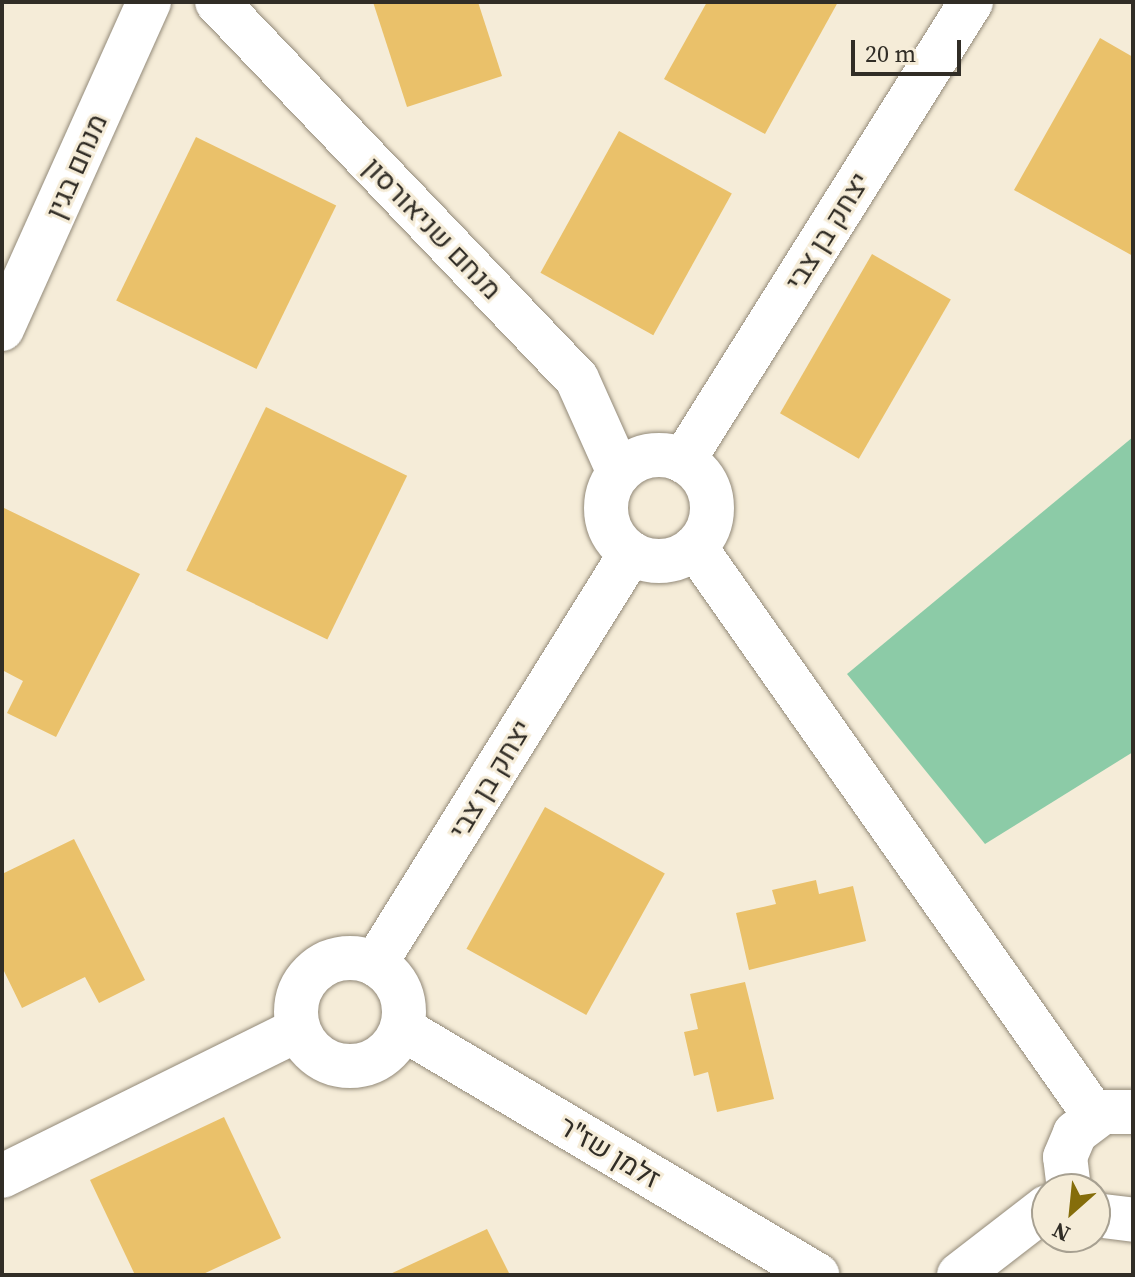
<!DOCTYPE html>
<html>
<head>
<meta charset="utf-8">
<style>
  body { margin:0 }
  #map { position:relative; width:1135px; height:1277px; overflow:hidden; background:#f5ecd8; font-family:"Source Serif 4",Heebo,serif }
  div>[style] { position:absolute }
  .green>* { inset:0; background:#8ccba7 }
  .building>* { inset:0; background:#eac16a; transform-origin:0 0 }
  .roads { filter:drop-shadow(0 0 2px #938a79) drop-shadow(0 0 2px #938a79) }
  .minor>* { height:44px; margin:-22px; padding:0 22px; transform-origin:22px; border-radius:22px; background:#fff }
  .minor>.ring { margin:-22px; padding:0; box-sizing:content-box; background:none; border:44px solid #fff; border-radius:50% }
  span { translate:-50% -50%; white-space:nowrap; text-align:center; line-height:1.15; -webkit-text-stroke:6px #f5ecd8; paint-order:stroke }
  .street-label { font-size:28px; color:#312d26 }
  .frame { position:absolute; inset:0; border:4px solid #312d26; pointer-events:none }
  .north { position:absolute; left:1031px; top:1173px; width:80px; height:80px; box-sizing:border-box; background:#f5ecd8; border:2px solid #a7a091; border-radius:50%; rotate:207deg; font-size:22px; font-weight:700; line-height:32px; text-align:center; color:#312d26 }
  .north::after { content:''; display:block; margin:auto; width:28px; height:36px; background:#856d0b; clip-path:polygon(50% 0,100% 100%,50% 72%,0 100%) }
  .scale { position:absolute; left:851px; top:40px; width:110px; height:36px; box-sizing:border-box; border:4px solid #312d26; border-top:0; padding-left:10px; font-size:24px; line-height:28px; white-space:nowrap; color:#312d26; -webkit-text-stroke:6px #f5ecd8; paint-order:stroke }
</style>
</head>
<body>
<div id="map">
  <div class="green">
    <div style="clip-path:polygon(1133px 437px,1133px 752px,985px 844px,847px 674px)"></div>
  </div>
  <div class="building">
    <div style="clip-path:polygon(373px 2px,478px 2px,502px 76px,407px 107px)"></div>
    <div style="clip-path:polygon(707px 2px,838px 2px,765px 134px,664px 79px)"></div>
    <div style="clip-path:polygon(1100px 38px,1133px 57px,1133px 256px,1014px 190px)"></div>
    <div style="left:619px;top:131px;width:129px;height:162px;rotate:29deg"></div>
    <div style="left:196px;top:137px;width:156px;height:182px;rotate:26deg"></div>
    <div style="left:872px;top:254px;width:91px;height:184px;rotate:30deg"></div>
    <div style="left:266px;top:407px;width:157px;height:182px;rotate:26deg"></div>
    <div style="clip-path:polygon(2px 507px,140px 574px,56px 737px,7px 713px,23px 681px,2px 670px)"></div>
    <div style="left:545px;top:807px;width:137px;height:162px;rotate:29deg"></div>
    <div style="clip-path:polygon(74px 839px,145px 980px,99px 1003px,85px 977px,22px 1008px,2px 967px,2px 874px)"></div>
    <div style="clip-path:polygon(816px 880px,819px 894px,853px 886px,866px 941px,749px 970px,736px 913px,776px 904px,772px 890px)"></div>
    <div style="clip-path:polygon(745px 982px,774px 1099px,717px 1112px,708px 1072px,694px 1076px,684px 1032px,698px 1029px,690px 994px)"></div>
    <div style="clip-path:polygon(224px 1117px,281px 1238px,201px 1275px,135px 1275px,90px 1180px)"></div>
    <div style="clip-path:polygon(487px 1229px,510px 1275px,388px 1275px)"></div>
  </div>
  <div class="roads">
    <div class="minor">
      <div style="left:217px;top:2px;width:521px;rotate:46.32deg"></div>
      <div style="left:577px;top:379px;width:103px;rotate:65.9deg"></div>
      <div style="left:2px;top:329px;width:359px;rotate:-65.8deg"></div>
      <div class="ring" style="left:606px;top:455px;width:62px;height:62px"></div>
      <div style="left:683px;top:461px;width:542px;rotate:-57.89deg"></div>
      <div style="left:695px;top:547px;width:696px;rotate:54.89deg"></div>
      <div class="ring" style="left:296px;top:958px;width:64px;height:64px"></div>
      <div style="left:375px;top:964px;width:484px;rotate:-58.1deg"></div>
      <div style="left:403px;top:1029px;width:482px;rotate:30.7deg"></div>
      <div style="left:2px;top:1176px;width:330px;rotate:-26.3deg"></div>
      <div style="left:1069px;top:1189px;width:32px;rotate:-97deg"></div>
      <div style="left:1065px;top:1157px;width:26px;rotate:-67deg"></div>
      <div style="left:1075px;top:1133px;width:35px;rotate:-37deg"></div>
      <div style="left:1103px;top:1112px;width:30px"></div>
      <div style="left:1095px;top:1215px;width:38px;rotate:7deg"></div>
      <div style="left:959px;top:1275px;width:111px;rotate:-37.7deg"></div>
    </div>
  </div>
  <div class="street-label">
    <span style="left:76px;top:166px;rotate:-66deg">מנחם בגין</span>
    <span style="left:433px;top:228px;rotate:46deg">מנחם שניאורסון</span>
    <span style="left:827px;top:231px;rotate:-58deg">יצחק בן צבי</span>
    <span style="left:490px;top:779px;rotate:-59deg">יצחק בן צבי</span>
    <span style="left:610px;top:1152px;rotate:31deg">זלמן שז"ר</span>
  </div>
  <div class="frame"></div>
  <div class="north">N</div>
  <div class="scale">20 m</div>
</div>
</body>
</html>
